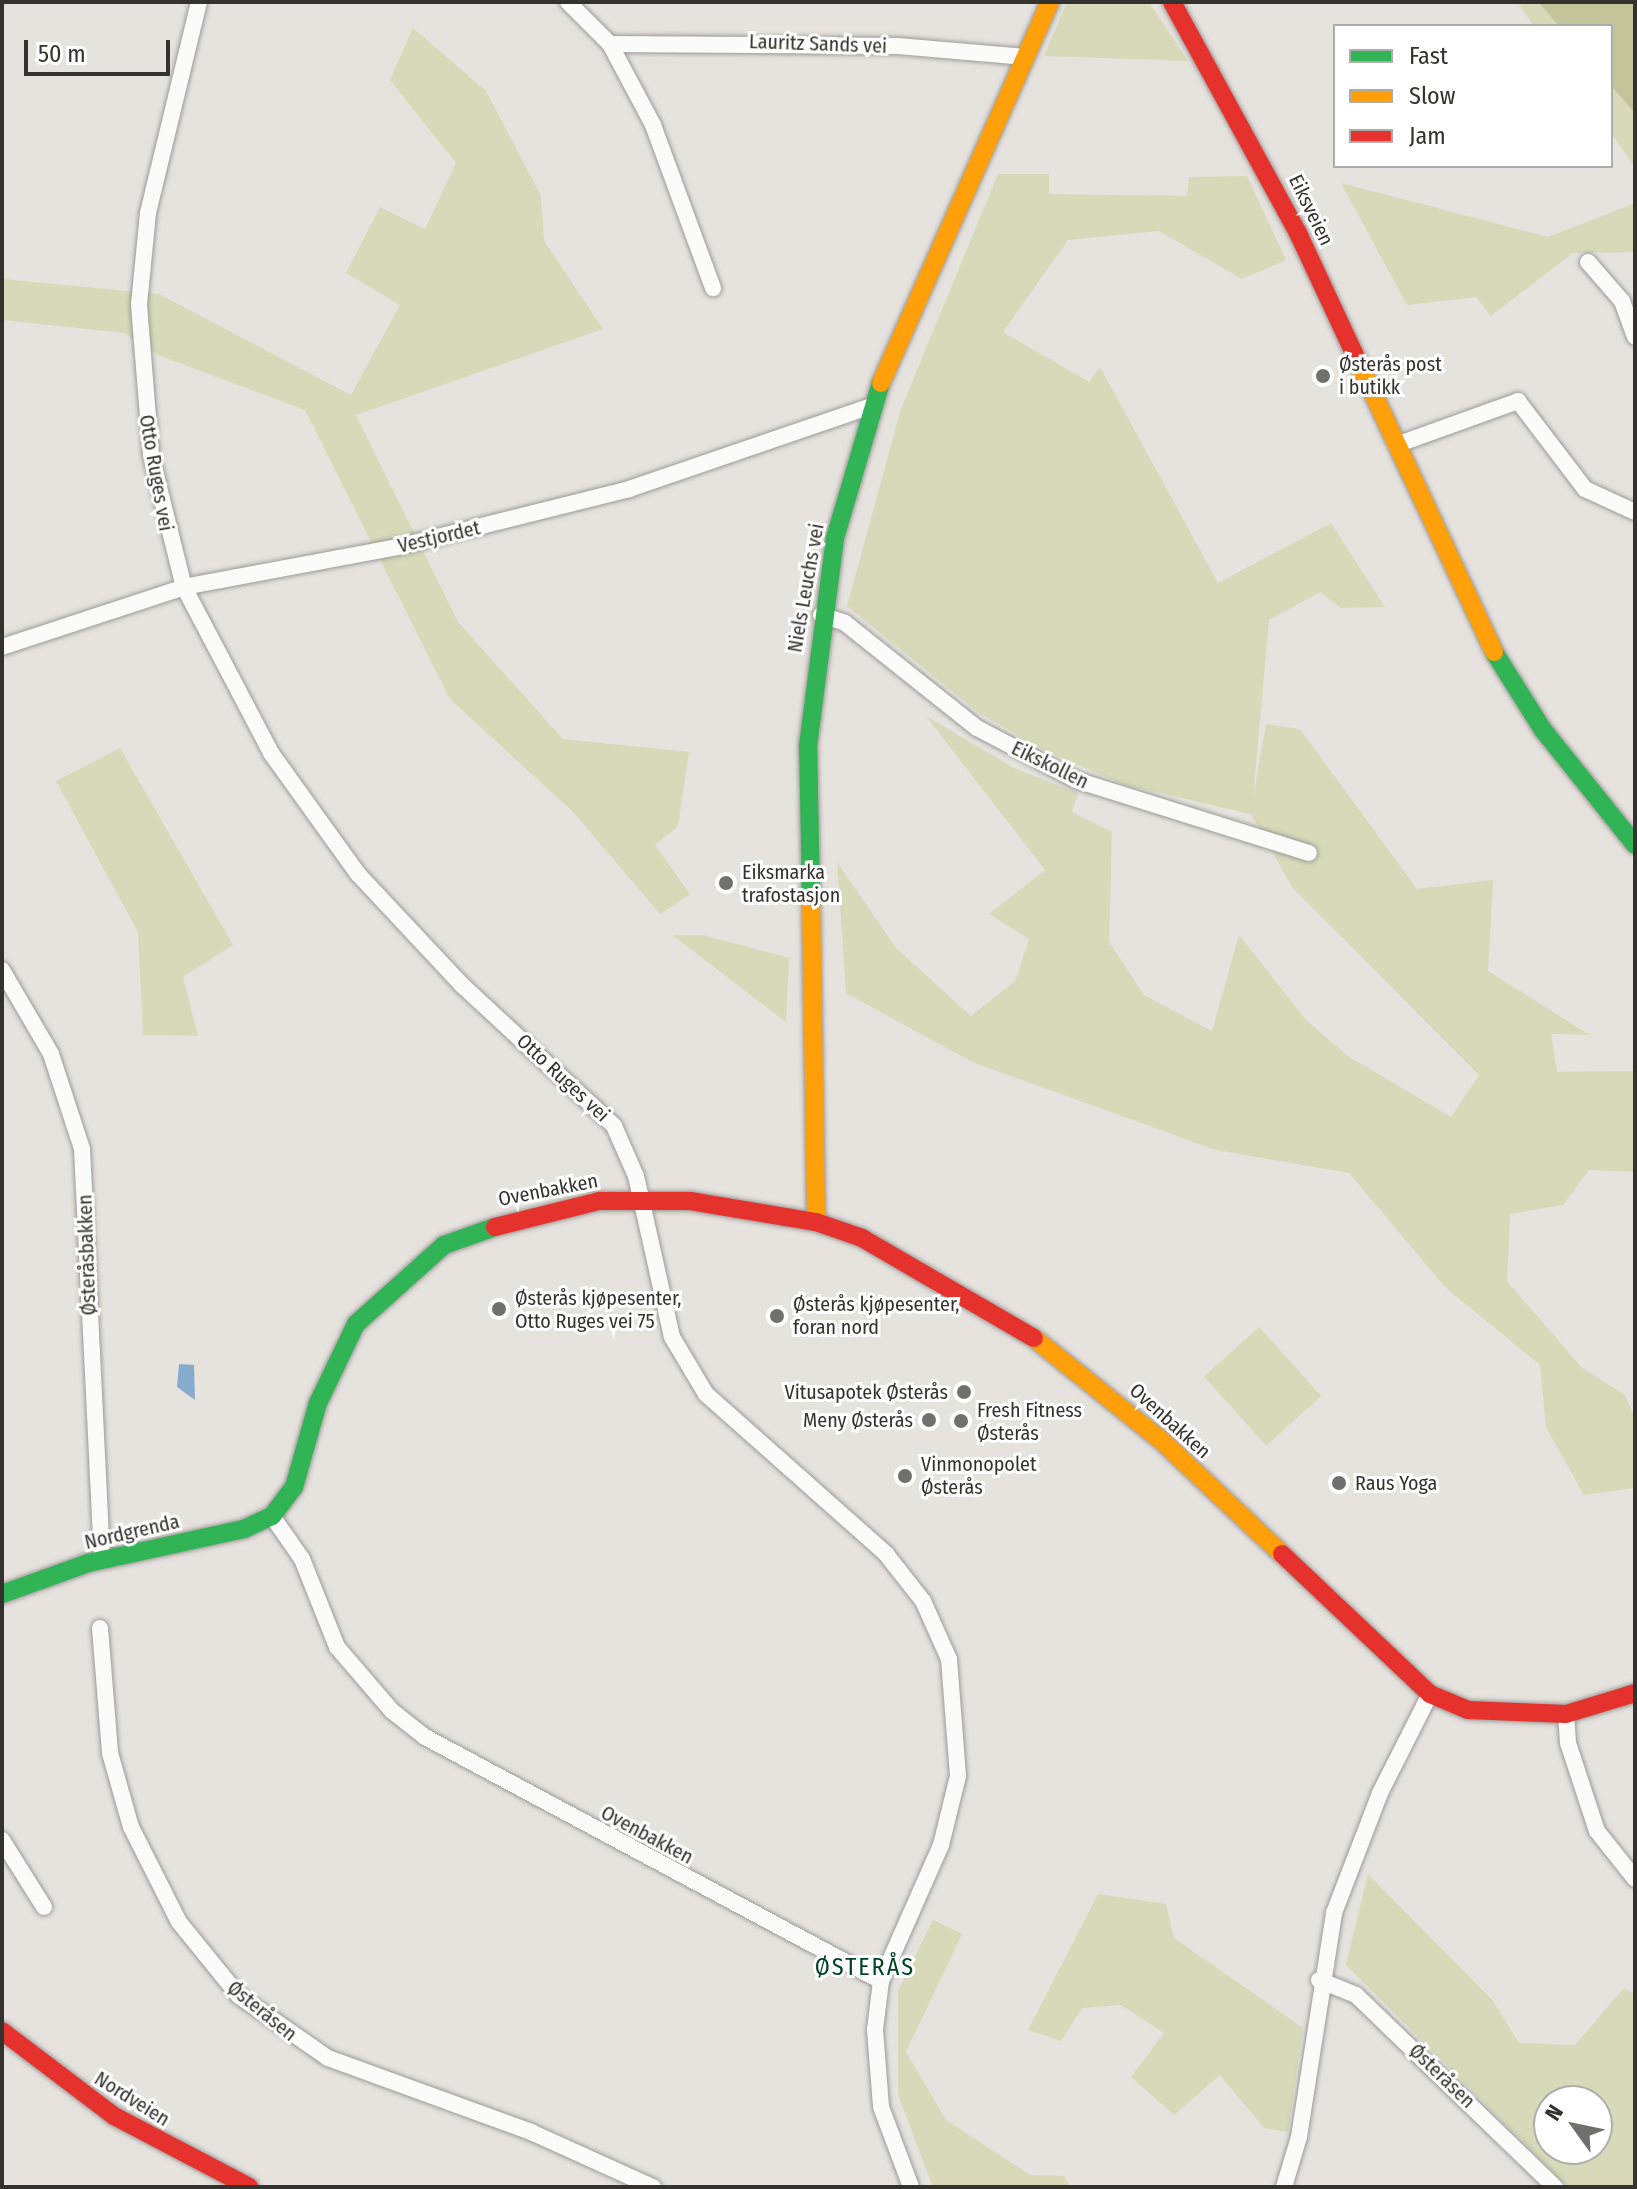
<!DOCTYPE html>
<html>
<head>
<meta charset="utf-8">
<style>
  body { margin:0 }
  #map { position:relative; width:1637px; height:2189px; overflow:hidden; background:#e6e2de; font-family:"Fira Sans Condensed",sans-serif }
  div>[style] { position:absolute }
  .green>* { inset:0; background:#d8d9b9; transform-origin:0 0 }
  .forest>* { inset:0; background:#c4c49b }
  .water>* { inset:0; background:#86abcc }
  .roads { filter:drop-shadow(0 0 2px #9d9a97) drop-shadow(0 0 2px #9d9a97) }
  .street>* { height:16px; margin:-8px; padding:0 8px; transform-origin:8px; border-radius:8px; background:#fbfbfa }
  .fast>* { height:18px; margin:-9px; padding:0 9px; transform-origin:9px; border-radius:9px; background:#30b455 }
  .slow>* { height:18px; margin:-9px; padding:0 9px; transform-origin:9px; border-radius:9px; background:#ff9f0a }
  .jam>* { height:18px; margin:-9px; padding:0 9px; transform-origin:9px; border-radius:9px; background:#e5322d }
  .dots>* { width:22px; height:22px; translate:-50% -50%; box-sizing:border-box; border:4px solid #fff; border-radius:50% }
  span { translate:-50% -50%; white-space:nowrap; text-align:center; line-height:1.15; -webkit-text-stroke:6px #fff; paint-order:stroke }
  .street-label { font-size:20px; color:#34322e }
  .poi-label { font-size:20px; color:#34322e }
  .left { translate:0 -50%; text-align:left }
  .right { translate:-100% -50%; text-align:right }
  .quarter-label { font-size:24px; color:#004326; letter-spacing:2px }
  .frame { position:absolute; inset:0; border:4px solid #34322e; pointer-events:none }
  .legend { position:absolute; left:1333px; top:24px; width:280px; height:144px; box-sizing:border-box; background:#fff; border:2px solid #aeadab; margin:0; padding:10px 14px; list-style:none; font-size:24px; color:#34322e }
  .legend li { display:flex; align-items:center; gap:16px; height:40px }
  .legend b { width:40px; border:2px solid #aeadab }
  .north { position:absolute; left:1533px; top:2085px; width:80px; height:80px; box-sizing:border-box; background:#fff; border:2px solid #aeadab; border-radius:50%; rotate:303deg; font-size:22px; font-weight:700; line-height:32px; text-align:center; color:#34322e }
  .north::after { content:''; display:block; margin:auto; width:28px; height:36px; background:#72706c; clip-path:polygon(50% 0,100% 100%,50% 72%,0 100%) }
  .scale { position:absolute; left:24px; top:40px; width:146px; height:36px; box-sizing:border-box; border:4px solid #34322e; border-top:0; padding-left:10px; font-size:24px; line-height:28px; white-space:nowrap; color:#34322e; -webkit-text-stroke:6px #fff; paint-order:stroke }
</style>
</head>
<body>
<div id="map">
  <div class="green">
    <div style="clip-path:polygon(1067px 2px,1149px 2px,1188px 61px,1044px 56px)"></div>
    <div style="clip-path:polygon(1517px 2px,1538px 2px,1559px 26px,1534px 26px)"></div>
    <div style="clip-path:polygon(413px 28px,486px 91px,541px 196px,544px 241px,603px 329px,356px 415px,458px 622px,563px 739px,689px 752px,678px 826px,655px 845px,690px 894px,660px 914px,573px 812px,450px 699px,305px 410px,158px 355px,124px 333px,2px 320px,2px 279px,159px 294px,351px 395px,400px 305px,346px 273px,380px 207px,425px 229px,456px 163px,390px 80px)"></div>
    <div style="clip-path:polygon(1611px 86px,1635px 113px,1635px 167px,1611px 133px)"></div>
    <div style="clip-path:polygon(998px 174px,1049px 174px,1049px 194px,1187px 196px,1189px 177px,1247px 176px,1286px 260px,1242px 279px,1159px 231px,1068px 240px,1003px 332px,1089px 382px,1100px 367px,1218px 583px,1331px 523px,1385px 607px,1341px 608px,1320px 592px,1269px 620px,1253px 798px,1266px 724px,1300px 729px,1417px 889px,1493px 880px,1488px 971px,1590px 1035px,1551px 1034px,1557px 1072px,1635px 1071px,1635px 1172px,1589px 1170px,1563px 1205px,1510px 1214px,1507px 1281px,1582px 1368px,1624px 1394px,1635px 1417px,1635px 1488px,1584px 1495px,1546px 1427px,1540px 1365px,1446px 1288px,1349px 1173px,1216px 1150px,972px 1062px,846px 993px,837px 862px,896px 948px,971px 1016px,1015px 981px,1029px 939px,989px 914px,1045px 870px,926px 716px,1014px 768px,1078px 793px,1072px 812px,1112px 832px,1109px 942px,1144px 995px,1212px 1031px,1239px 935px,1306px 1020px,1348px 1056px,1451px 1117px,1479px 1075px,1292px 887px,1251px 814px,1125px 785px,1046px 751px,979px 713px,847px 606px,901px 409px)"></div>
    <div style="clip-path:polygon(1341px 183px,1548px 237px,1635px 203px,1635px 252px,1573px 253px,1491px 316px,1476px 297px,1407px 305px)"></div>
    <div style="clip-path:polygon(120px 748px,233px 945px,183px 977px,198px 1036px,143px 1035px,138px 932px,56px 781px)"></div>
    <div style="clip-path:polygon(672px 935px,703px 935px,789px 958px,786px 1022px)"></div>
    <div style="left:1259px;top:1327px;width:93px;height:74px;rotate:48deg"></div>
    <div style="clip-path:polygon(evenodd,1368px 1874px,1493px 2001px,1519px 2043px,1575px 2045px,1624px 1988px,1635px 1994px,1635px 2187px,1568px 2187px,1346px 1965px,1368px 1874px,1549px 2101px,1597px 2101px,1597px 2149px,1549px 2149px,1549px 2101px)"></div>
    <div style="clip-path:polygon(1098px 1894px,1166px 1904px,1174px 1938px,1303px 2028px,1288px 2132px,1264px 2128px,1220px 2075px,1174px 2115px,1131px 2077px,1164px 2033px,1121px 2005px,1082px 2008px,1061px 2041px,1028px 2030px)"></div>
    <div style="clip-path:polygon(933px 1920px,962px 1934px,906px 2052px,946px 2120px,1030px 2175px,1064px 2176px,1071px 2187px,933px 2187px,898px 2095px,898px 1991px)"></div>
  </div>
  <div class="forest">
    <div style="clip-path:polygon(1538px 2px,1635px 2px,1635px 113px,1611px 86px,1611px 26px,1559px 26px)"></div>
  </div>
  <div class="water">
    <div style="clip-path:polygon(179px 1364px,194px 1365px,195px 1400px,177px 1387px)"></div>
  </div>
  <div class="roads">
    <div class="street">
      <div style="left:199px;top:2px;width:217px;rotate:103.6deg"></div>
      <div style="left:148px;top:213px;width:92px;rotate:95.6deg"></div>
      <div style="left:139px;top:305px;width:150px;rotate:85.4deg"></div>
      <div style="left:151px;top:455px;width:136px;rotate:76deg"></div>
      <div style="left:184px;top:587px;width:187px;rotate:62.3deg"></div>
      <div style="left:271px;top:753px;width:149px;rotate:54.3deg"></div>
      <div style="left:358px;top:874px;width:152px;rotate:46.9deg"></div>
      <div style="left:462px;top:985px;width:207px;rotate:42.8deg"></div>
      <div style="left:614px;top:1126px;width:55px;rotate:66.3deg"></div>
      <div style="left:636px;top:1176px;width:165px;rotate:77.4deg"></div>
      <div style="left:672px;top:1337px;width:66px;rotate:59.2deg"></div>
      <div style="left:706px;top:1394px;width:241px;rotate:41.6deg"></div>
      <div style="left:886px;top:1554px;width:60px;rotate:51.8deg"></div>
      <div style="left:923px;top:1601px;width:64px;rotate:65.9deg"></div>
      <div style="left:949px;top:1659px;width:117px;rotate:85.6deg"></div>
      <div style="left:958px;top:1776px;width:71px;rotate:103.8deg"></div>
      <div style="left:941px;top:1845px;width:149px;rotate:113.8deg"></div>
      <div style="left:881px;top:1981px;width:49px;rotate:97deg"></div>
      <div style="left:875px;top:2030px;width:77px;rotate:85.5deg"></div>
      <div style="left:881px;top:2107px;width:85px;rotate:69.4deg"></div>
      <div style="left:568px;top:2px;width:59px;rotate:45deg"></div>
      <div style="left:610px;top:44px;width:288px;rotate:0.4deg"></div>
      <div style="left:898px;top:46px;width:128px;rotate:4.9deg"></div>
      <div style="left:610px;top:44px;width:92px;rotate:62deg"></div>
      <div style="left:653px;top:125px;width:174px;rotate:69.8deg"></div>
      <div style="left:1588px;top:262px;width:52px;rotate:48.9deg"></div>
      <div style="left:1622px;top:301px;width:38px;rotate:70deg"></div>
      <div style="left:1396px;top:445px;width:130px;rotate:-19.8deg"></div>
      <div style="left:1518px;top:401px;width:111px;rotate:52.7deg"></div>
      <div style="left:1585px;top:489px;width:55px;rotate:24.7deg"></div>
      <div style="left:821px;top:615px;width:25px;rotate:18deg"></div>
      <div style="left:845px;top:623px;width:169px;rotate:38.5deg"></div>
      <div style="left:977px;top:728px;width:112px;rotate:27.7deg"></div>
      <div style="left:1076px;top:780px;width:244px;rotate:17.4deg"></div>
      <div style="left:2px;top:647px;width:192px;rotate:-18.2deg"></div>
      <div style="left:184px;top:587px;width:217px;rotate:-10.6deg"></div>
      <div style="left:397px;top:547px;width:239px;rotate:-14deg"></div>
      <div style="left:629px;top:489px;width:256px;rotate:-18.9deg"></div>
      <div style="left:2px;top:970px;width:97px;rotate:59.7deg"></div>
      <div style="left:51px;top:1054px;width:100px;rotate:71.9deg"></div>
      <div style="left:82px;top:1149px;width:410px;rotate:87.2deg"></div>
      <div style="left:272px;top:1516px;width:52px;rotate:55.1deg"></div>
      <div style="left:302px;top:1559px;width:95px;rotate:68.3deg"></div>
      <div style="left:337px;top:1647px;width:84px;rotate:49.3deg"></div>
      <div style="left:392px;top:1711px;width:42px;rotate:38.2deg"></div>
      <div style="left:425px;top:1737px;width:517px;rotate:28.15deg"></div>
      <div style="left:100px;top:1628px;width:125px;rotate:85.4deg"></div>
      <div style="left:110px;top:1753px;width:77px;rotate:74.2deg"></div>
      <div style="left:131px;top:1827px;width:106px;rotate:63.2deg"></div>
      <div style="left:179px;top:1922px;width:95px;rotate:51deg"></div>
      <div style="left:239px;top:1996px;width:108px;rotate:34.9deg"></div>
      <div style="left:328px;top:2058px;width:216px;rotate:20deg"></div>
      <div style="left:531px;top:2132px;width:134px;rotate:24.3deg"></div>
      <div style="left:1566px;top:1714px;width:29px;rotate:86deg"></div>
      <div style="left:1568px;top:1743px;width:93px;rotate:71.8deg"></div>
      <div style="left:1597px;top:1831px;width:61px;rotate:51.6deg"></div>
      <div style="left:2px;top:1840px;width:79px;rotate:57.9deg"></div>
      <div style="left:1319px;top:1980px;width:40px;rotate:22deg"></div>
      <div style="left:1356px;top:1995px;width:277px;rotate:44deg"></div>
      <div style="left:1284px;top:2187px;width:52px;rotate:-73.3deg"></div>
      <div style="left:1299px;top:2137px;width:227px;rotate:-81.1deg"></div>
      <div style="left:1334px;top:1913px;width:129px;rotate:-69deg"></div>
      <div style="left:1380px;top:1793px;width:111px;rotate:-63.2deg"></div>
    </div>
    <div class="fast">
      <div style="left:1494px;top:652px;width:92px;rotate:57.9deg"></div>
      <div style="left:1543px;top:730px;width:147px;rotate:51.3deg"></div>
      <div style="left:811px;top:897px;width:151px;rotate:-91.1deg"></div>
      <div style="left:808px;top:746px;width:210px;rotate:-82.6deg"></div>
      <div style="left:835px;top:538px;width:162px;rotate:-73.5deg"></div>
      <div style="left:2px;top:1594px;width:91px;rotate:-19.8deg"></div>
      <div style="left:88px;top:1563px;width:160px;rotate:-12.3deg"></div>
      <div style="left:244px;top:1529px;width:31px;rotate:-25deg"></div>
      <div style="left:272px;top:1516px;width:36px;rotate:-53deg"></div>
      <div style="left:294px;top:1487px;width:87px;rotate:-74.1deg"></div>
      <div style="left:318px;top:1403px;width:88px;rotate:-64.3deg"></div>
      <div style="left:356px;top:1324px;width:118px;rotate:-41.9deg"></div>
      <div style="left:444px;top:1245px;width:54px;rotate:-19.4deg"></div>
    </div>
    <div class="slow">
      <div style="left:1355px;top:355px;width:328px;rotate:64.9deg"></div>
      <div style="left:881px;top:383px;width:417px;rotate:-66.1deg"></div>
      <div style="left:811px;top:897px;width:325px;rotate:89.1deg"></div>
      <div style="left:1034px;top:1338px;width:164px;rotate:38.8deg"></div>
      <div style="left:1162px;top:1441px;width:165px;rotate:43.3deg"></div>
    </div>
    <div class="jam">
      <div style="left:1172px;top:2px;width:263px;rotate:61.4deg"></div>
      <div style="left:1298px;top:233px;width:135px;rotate:65deg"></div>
      <div style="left:495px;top:1227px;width:107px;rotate:-14deg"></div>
      <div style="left:599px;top:1201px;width:91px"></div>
      <div style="left:690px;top:1201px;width:128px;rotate:9.5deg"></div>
      <div style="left:816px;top:1222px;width:49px;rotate:19.2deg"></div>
      <div style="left:862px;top:1238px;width:199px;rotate:30.2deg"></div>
      <div style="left:1282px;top:1554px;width:204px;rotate:43.4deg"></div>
      <div style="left:1430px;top:1694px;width:41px;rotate:22.8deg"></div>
      <div style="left:1468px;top:1710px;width:98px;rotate:2.3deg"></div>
      <div style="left:1566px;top:1714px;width:72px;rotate:-16.9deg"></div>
      <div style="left:2px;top:2031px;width:141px;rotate:37.2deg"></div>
      <div style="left:114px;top:2116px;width:153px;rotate:27.7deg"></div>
    </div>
  </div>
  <div class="dots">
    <div style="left:1323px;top:376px;background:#72706c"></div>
    <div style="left:726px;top:883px;background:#72706c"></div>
    <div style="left:499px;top:1309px;background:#72706c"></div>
    <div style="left:777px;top:1316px;background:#72706c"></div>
    <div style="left:964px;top:1392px;background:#72706c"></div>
    <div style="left:929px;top:1420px;background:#72706c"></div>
    <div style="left:961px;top:1421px;background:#72706c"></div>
    <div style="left:905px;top:1476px;background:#72706c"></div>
    <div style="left:1339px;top:1483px;background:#72706c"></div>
  </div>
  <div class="street-label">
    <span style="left:818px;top:44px;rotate:2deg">Lauritz Sands vei</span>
    <span style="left:1311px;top:210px;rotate:64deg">Eiksveien</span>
    <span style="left:156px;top:473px;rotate:80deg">Otto Ruges vei</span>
    <span style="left:439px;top:537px;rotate:-13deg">Vestjordet</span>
    <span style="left:806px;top:588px;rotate:-80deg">Niels Leuchs vei</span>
    <span style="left:1050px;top:765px;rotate:26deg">Eikskollen</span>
    <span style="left:563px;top:1078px;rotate:43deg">Otto Ruges vei</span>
    <span style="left:548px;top:1190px;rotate:-11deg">Ovenbakken</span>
    <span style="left:87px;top:1255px;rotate:-92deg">Østeråsbakken</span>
    <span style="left:1170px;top:1421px;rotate:42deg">Ovenbakken</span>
    <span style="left:132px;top:1532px;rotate:-13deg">Nordgrenda</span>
    <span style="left:647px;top:1835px;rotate:28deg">Ovenbakken</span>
    <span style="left:262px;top:2011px;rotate:39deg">Østeråsen</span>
    <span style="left:1442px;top:2076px;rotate:44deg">Østeråsen</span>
    <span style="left:132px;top:2099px;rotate:32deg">Nordveien</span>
  </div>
  <div class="poi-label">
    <span class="left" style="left:1339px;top:376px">Østerås post<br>i butikk</span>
    <span class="left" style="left:742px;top:884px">Eiksmarka<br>trafostasjon</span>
    <span class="left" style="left:515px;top:1310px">Østerås kjøpesenter,<br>Otto Ruges vei 75</span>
    <span class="left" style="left:793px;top:1316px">Østerås kjøpesenter,<br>foran nord</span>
    <span class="right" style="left:948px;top:1392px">Vitusapotek Østerås</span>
    <span class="left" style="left:977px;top:1422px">Fresh Fitness<br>Østerås</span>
    <span class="right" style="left:913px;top:1420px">Meny Østerås</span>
    <span class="left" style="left:921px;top:1476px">Vinmonopolet<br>Østerås</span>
    <span class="left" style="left:1355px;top:1483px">Raus Yoga</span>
  </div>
  <div class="quarter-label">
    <span style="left:865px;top:1968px">ØSTERÅS</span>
  </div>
  <div class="frame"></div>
  <ul class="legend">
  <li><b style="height:10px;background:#30b455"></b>Fast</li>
  <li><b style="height:10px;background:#ff9f0a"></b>Slow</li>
  <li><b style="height:10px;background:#e5322d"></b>Jam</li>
  </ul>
  <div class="north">N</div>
  <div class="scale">50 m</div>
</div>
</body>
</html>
